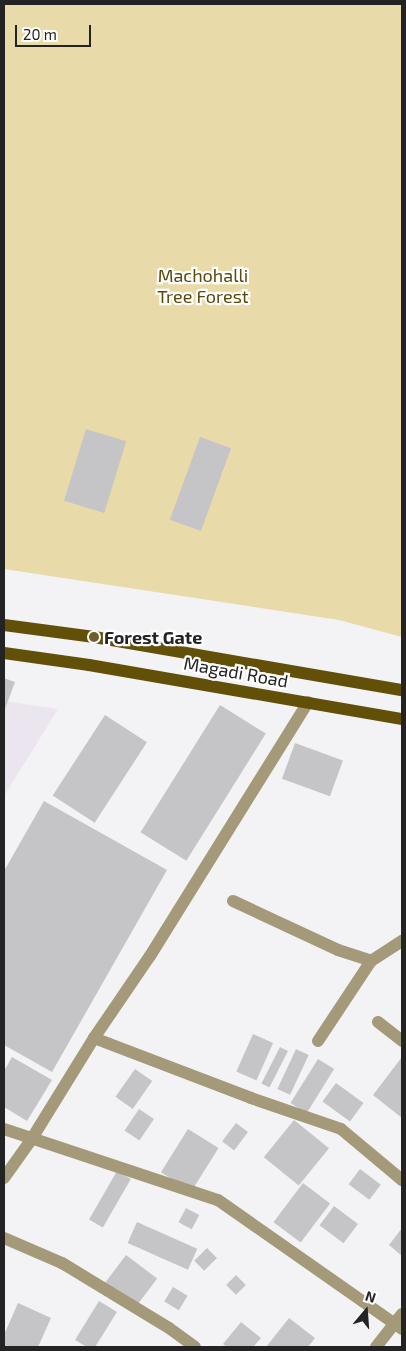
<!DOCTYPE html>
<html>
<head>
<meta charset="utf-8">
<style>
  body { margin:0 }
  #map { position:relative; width:406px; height:1351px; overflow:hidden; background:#f3f2f5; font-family:"Exo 2",sans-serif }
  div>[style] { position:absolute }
  .built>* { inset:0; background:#ebe5ef }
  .green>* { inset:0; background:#e9daaa }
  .building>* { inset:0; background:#c5c4c6; transform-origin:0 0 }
  .minor>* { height:12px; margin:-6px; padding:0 6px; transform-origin:6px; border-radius:6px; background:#a49a7a }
  .major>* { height:12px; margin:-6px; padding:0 6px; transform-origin:6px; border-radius:6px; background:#635008 }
  .dots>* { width:14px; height:14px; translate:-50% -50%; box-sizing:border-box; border:2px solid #fff; border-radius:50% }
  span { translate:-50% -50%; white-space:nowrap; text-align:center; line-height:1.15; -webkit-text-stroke:4.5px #fff; paint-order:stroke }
  .park-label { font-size:18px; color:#5a490b }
  .poi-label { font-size:18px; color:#242324; font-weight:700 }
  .left { translate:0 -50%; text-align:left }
  .street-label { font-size:18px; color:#242324 }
  .frame { position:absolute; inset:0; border:5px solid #242324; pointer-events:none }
  .north { position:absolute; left:341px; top:1286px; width:50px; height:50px; -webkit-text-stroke:4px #fff; paint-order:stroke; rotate:18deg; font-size:14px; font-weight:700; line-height:20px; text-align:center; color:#242324 }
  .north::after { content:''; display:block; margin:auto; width:18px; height:22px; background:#242324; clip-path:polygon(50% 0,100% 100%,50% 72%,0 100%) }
  .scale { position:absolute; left:15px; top:25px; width:76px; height:22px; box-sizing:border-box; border:2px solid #242324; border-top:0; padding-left:6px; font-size:15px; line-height:18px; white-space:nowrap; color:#242324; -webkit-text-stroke:4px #fff; paint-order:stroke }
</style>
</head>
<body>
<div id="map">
  <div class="built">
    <div style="clip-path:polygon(4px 701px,58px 709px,4px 796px)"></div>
  </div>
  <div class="green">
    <div style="clip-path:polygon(4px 4px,402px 4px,402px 637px,339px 620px,4px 569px)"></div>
  </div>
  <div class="building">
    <div style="left:86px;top:429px;width:42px;height:75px;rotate:17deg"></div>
    <div style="left:200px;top:437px;width:33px;height:88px;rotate:20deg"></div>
    <div style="clip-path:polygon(4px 678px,15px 682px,4px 712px)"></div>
    <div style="left:220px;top:705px;width:54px;height:150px;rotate:32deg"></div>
    <div style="left:105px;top:715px;width:50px;height:96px;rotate:33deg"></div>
    <div style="left:295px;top:743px;width:51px;height:38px;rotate:20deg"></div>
    <div style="clip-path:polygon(44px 801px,167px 870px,52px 1072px,4px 1045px,4px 871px)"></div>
    <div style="left:253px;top:1034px;width:22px;height:41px;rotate:24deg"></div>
    <div style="left:280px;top:1047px;width:9px;height:41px;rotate:27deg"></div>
    <div style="left:296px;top:1049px;width:14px;height:44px;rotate:25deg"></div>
    <div style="clip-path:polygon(12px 1057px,52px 1080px,27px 1121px,4px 1107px,4px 1071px)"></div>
    <div style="clip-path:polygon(402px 1057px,402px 1118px,373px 1095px)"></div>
    <div style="left:318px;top:1059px;width:19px;height:52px;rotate:32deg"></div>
    <div style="left:135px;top:1069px;width:21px;height:34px;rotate:35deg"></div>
    <div style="left:336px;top:1083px;width:34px;height:23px;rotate:36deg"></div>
    <div style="left:139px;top:1109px;width:18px;height:26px;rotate:34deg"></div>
    <div style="left:294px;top:1120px;width:45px;height:48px;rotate:39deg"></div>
    <div style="left:236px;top:1123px;width:15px;height:23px;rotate:37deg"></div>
    <div style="left:188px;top:1129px;width:36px;height:51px;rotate:32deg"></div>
    <div style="left:360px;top:1169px;width:26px;height:19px;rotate:37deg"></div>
    <div style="left:117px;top:1171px;width:16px;height:56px;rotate:30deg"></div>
    <div style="left:303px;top:1183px;width:34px;height:49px;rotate:37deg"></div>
    <div style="left:334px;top:1206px;width:30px;height:24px;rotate:37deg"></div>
    <div style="left:186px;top:1208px;width:15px;height:16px;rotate:28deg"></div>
    <div style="left:137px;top:1222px;width:66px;height:23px;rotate:24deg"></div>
    <div style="clip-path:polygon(402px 1228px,402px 1256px,389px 1245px)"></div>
    <div style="left:207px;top:1248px;width:14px;height:18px;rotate:45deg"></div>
    <div style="left:126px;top:1255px;width:39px;height:35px;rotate:37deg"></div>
    <div style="left:236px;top:1275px;width:14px;height:14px;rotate:45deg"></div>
    <div style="left:173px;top:1287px;width:17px;height:17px;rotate:31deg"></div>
    <div style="clip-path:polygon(99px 1301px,117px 1312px,95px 1347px,87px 1347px,75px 1340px)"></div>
    <div style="clip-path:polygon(18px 1303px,51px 1318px,38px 1347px,4px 1347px,4px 1335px)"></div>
    <div style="clip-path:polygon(289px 1318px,315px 1338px,308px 1347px,266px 1347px)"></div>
    <div style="clip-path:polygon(241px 1322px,261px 1338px,253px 1347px,227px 1347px,223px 1344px)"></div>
  </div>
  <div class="minor">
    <div style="left:233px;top:901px;width:116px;rotate:25deg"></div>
    <div style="left:338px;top:950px;width:35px;rotate:18deg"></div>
    <div style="left:378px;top:1022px;width:31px;rotate:38deg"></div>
    <div style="left:94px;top:1038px;width:168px;rotate:20.9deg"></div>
    <div style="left:251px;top:1098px;width:95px;rotate:19deg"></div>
    <div style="left:341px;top:1129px;width:80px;rotate:39.9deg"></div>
    <div style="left:318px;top:1041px;width:96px;rotate:-56.5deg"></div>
    <div style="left:371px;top:961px;width:37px;rotate:-33deg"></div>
    <div style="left:4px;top:1129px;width:225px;rotate:18.4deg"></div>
    <div style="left:218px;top:1200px;width:225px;rotate:35deg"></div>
    <div style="left:4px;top:1178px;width:47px;rotate:-54.6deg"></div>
    <div style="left:31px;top:1140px;width:120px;rotate:-58.3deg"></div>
    <div style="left:94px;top:1038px;width:99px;rotate:-55.7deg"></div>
    <div style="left:150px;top:956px;width:299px;rotate:-58.1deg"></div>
    <div style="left:4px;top:1238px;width:63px;rotate:23.3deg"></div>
    <div style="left:62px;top:1263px;width:125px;rotate:31.3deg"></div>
    <div style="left:169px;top:1328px;width:32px;rotate:36deg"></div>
    <div style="left:376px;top:1347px;width:42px;rotate:-51.8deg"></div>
  </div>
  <div class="major">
    <div style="left:4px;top:625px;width:91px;rotate:7.6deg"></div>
    <div style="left:94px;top:637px;width:313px;rotate:9.8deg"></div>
    <div style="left:4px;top:653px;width:86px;rotate:8deg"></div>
    <div style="left:89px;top:665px;width:318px;rotate:9.8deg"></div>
  </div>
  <div class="dots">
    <div style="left:94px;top:637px;background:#6e5f2c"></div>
  </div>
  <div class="park-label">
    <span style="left:203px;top:286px">Machohalli<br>Tree Forest</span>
  </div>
  <div class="poi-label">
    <span class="left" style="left:104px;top:637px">Forest Gate</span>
  </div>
  <div class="street-label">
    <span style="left:236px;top:672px;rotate:10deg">Magadi Road</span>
  </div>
  <div class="frame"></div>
  <div class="north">N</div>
  <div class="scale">20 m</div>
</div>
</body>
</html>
